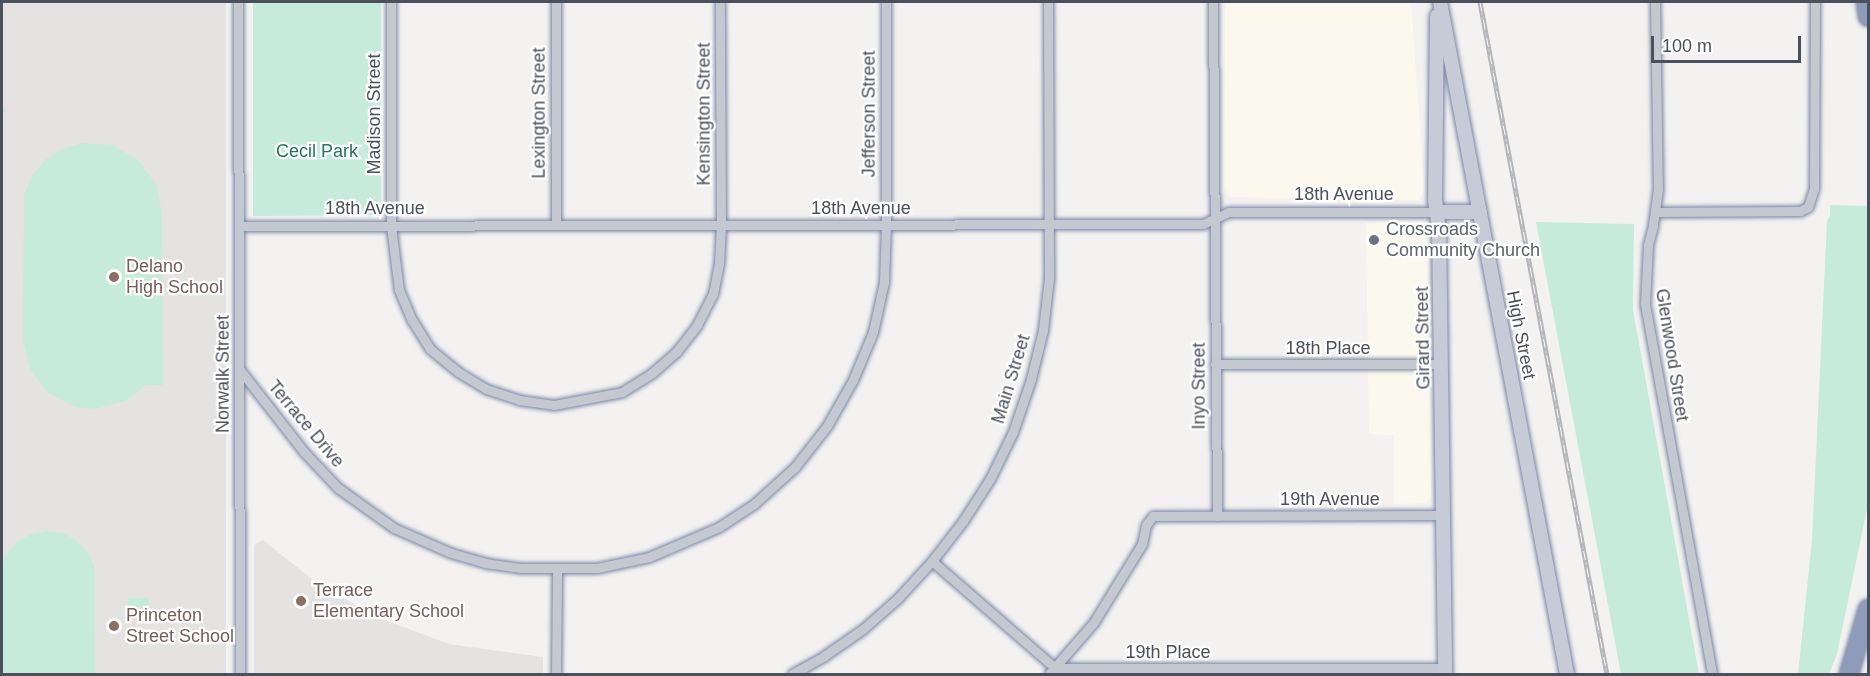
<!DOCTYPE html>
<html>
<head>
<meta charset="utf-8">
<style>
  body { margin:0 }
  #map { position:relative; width:1870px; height:676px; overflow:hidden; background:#f3f2f1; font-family:Arial,sans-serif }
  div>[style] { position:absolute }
  .commercial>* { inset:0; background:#fbf9ee }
  .education>* { inset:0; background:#e4e3e2; transform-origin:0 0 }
  .green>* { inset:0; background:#c6ebda; transform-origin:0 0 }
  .roads { filter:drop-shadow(0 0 2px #7a87a5) drop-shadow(0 0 2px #7a87a5) }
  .minor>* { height:9px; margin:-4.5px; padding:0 4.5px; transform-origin:4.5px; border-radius:4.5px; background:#c4c9d1 }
  .secondary>* { height:14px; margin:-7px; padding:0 7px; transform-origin:7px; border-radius:7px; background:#c6cbd7 }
  .motorway>* { height:18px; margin:-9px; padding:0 9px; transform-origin:9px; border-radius:9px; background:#8f9cb9 }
  .rail>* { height:5px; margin-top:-2.5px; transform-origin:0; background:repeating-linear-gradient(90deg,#fff 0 9px,#b4b5ba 0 18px); box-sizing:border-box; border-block:2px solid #b4b5ba }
  .dots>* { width:16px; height:16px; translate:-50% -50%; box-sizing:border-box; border:3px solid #fff; border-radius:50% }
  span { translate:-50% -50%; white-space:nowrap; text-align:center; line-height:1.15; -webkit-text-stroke:4.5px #fff; paint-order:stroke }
  .street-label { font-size:18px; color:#4b515c }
  .park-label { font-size:18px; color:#23765b }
  .worship-label { font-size:18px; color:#5b616d }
  .left { translate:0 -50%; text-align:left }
  .education-label { font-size:18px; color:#785e54 }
  .frame { position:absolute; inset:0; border:3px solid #4b515c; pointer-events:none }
  .scale { position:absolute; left:1651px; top:36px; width:150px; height:27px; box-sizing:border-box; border:3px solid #4b515c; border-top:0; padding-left:8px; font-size:18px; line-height:21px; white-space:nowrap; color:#4b515c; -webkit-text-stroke:4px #fff; paint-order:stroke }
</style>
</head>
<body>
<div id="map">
  <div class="commercial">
    <div style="clip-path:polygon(1225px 2px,1411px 2px,1424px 189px,1419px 200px,1229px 197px,1224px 184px)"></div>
    <div style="clip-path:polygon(1424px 222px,1429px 232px,1431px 497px,1426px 503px,1394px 504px,1394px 435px,1369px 434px,1366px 223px)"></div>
  </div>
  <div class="education">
    <div style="left:2px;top:2px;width:224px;height:672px"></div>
    <div style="clip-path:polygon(263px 540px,318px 584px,379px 618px,449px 644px,543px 657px,543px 674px,254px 674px,254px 545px)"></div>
  </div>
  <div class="green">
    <div style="clip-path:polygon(253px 2px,381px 2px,381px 210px,378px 215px,253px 216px)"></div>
    <div style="left:2px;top:105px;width:7px;height:101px;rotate:45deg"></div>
    <div style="clip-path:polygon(82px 143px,112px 145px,138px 160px,156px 184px,162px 213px,163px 385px,146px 385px,125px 401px,95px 409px,75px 407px,48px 393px,30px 369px,23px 341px,24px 195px,32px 176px,45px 160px,62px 149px)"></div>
    <div style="clip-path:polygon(1830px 205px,1868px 206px,1868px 504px,1837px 654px,1829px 674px,1798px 674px,1812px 540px,1827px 221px,1830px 216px)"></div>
    <div style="clip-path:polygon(1536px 222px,1634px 224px,1633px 310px,1699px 674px,1621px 674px)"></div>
    <div style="clip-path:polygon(47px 531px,62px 533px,76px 540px,87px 551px,94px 565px,95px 674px,2px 674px,2px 564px,8px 552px,18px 541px,32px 534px)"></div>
    <div style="left:128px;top:598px;width:21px;height:17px"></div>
  </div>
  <div class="roads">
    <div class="minor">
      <div style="left:238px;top:2px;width:672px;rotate:89.83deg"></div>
      <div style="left:391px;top:2px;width:224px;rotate:90deg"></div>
      <div style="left:391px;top:226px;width:64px;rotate:82.9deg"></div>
      <div style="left:399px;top:290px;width:33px;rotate:67deg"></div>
      <div style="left:412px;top:320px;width:34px;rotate:58deg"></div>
      <div style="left:430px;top:349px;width:36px;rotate:39deg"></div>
      <div style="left:458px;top:372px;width:33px;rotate:31deg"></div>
      <div style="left:486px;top:389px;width:35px;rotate:18deg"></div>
      <div style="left:519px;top:400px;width:35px;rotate:8deg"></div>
      <div style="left:554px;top:405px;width:69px;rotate:-10.8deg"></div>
      <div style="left:622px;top:392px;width:36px;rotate:-32deg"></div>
      <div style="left:652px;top:373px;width:33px;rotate:-41deg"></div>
      <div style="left:677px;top:351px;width:33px;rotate:-52deg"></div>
      <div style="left:697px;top:325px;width:35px;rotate:-63deg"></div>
      <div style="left:713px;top:294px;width:32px;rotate:-79deg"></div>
      <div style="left:719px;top:263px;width:37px;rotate:-87deg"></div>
      <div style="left:721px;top:226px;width:224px;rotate:-90.3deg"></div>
      <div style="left:556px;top:2px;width:223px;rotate:90deg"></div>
      <div style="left:1213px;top:2px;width:514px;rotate:89.55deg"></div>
      <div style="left:1655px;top:2px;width:187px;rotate:89.1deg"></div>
      <div style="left:1658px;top:189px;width:37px;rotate:98deg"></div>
      <div style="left:1653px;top:226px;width:20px;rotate:105deg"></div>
      <div style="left:1648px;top:245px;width:59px;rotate:92.9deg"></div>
      <div style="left:1645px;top:304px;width:376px;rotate:79.7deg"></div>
      <div style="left:1656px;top:212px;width:144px;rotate:-0.4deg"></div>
      <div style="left:1800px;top:211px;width:9px;rotate:-27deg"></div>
      <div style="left:1808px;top:207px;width:19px;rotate:-72deg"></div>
      <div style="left:1814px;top:189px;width:187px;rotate:-89.7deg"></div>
      <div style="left:239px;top:226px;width:964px;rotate:-0.12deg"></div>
      <div style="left:1203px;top:224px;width:29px;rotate:-25deg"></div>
      <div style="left:1229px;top:212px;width:208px"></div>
      <div style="left:1215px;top:364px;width:226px"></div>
      <div style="left:240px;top:370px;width:104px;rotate:52deg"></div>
      <div style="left:304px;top:452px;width:50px;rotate:46.6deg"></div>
      <div style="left:338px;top:488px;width:69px;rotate:35.5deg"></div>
      <div style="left:394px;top:528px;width:62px;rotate:23.7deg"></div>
      <div style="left:451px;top:553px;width:35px;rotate:16deg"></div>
      <div style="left:485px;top:563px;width:35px;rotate:8deg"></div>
      <div style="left:520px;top:568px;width:77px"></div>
      <div style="left:597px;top:568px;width:53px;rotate:-11.9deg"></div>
      <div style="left:649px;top:557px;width:76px;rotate:-23.2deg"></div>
      <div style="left:719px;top:527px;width:42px;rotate:-33.3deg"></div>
      <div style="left:754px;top:504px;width:55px;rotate:-42.1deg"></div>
      <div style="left:795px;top:467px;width:52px;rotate:-52deg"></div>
      <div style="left:827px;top:426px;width:53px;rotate:-60.5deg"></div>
      <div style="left:853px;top:380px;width:52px;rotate:-67.4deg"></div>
      <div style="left:873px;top:332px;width:51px;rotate:-77.6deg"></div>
      <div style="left:884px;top:282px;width:56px;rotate:-88deg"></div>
      <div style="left:886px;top:226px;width:224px;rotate:-90deg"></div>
      <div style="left:932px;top:561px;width:163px;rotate:41deg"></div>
      <div style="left:1055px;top:668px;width:390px"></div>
      <div style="left:556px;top:674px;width:104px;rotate:-89.4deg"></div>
      <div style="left:792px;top:674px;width:37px;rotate:-29deg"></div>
      <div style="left:824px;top:656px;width:47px;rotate:-34.7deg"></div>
      <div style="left:863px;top:629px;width:47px;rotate:-41.5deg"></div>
      <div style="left:898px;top:598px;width:50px;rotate:-47.4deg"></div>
      <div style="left:932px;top:561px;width:51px;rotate:-52.2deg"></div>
      <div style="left:963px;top:521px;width:50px;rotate:-57.3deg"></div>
      <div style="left:990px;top:479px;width:52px;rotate:-63.9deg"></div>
      <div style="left:1013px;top:432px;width:56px;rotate:-71.2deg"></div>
      <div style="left:1031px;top:379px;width:50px;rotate:-76.2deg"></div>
      <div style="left:1043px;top:330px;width:52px;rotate:-83.4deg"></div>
      <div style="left:1049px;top:278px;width:276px;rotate:-90.2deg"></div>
      <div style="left:1049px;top:674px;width:69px;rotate:-49.1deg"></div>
      <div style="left:1094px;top:622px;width:92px;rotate:-58.4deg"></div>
      <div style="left:1142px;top:544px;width:19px;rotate:-78deg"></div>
      <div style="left:1146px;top:525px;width:11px;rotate:-52deg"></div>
      <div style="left:1153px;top:516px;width:289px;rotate:-0.2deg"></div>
    </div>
    <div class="secondary">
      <div style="left:1440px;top:2px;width:684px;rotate:79.3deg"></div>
      <div style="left:1437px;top:16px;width:183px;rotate:90.6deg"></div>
      <div style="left:1435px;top:199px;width:31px;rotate:83deg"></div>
      <div style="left:1439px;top:230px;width:444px;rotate:89.2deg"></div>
      <div style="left:1437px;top:212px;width:43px"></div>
    </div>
    <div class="motorway">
      <div style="left:1866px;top:2px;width:15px;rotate:82deg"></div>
      <div style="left:1849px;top:674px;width:68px;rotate:-73.7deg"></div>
    </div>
  </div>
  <div class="rail">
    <div style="left:1480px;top:2px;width:684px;rotate:79.3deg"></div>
  </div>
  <div class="dots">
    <div style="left:1374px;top:240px;background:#6b7280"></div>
    <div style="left:114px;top:277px;background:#8d6e63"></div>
    <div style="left:301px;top:601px;background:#8d6e63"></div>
    <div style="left:114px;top:626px;background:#8d6e63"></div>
  </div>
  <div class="street-label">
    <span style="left:539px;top:113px;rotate:-90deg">Lexington Street</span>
    <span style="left:374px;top:114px;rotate:-90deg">Madison Street</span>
    <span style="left:704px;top:114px;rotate:-90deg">Kensington Street</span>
    <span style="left:869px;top:114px;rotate:-90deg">Jefferson Street</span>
    <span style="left:1344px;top:194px">18th Avenue</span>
    <span style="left:375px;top:208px">18th Avenue</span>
    <span style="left:861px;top:208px">18th Avenue</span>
    <span style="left:1521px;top:335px;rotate:79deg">High Street</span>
    <span style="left:1423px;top:338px;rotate:-91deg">Girard Street</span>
    <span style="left:1328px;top:348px">18th Place</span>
    <span style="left:1672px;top:355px;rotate:81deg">Glenwood Street</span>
    <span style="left:223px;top:374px;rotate:-90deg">Norwalk Street</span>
    <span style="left:1011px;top:379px;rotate:-73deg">Main Street</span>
    <span style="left:1199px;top:386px;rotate:-90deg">Inyo Street</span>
    <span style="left:306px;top:424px;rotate:50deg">Terrace Drive</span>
    <span style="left:1330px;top:499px">19th Avenue</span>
    <span style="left:1168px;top:652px">19th Place</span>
  </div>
  <div class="park-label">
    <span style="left:317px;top:151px">Cecil Park</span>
  </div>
  <div class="worship-label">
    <span class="left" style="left:1386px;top:240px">Crossroads<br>Community Church</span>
  </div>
  <div class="education-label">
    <span class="left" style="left:126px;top:277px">Delano<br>High School</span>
    <span class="left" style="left:313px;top:601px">Terrace<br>Elementary School</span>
    <span class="left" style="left:126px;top:626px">Princeton<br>Street School</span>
  </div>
  <div class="frame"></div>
  <div class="scale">100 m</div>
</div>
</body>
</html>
